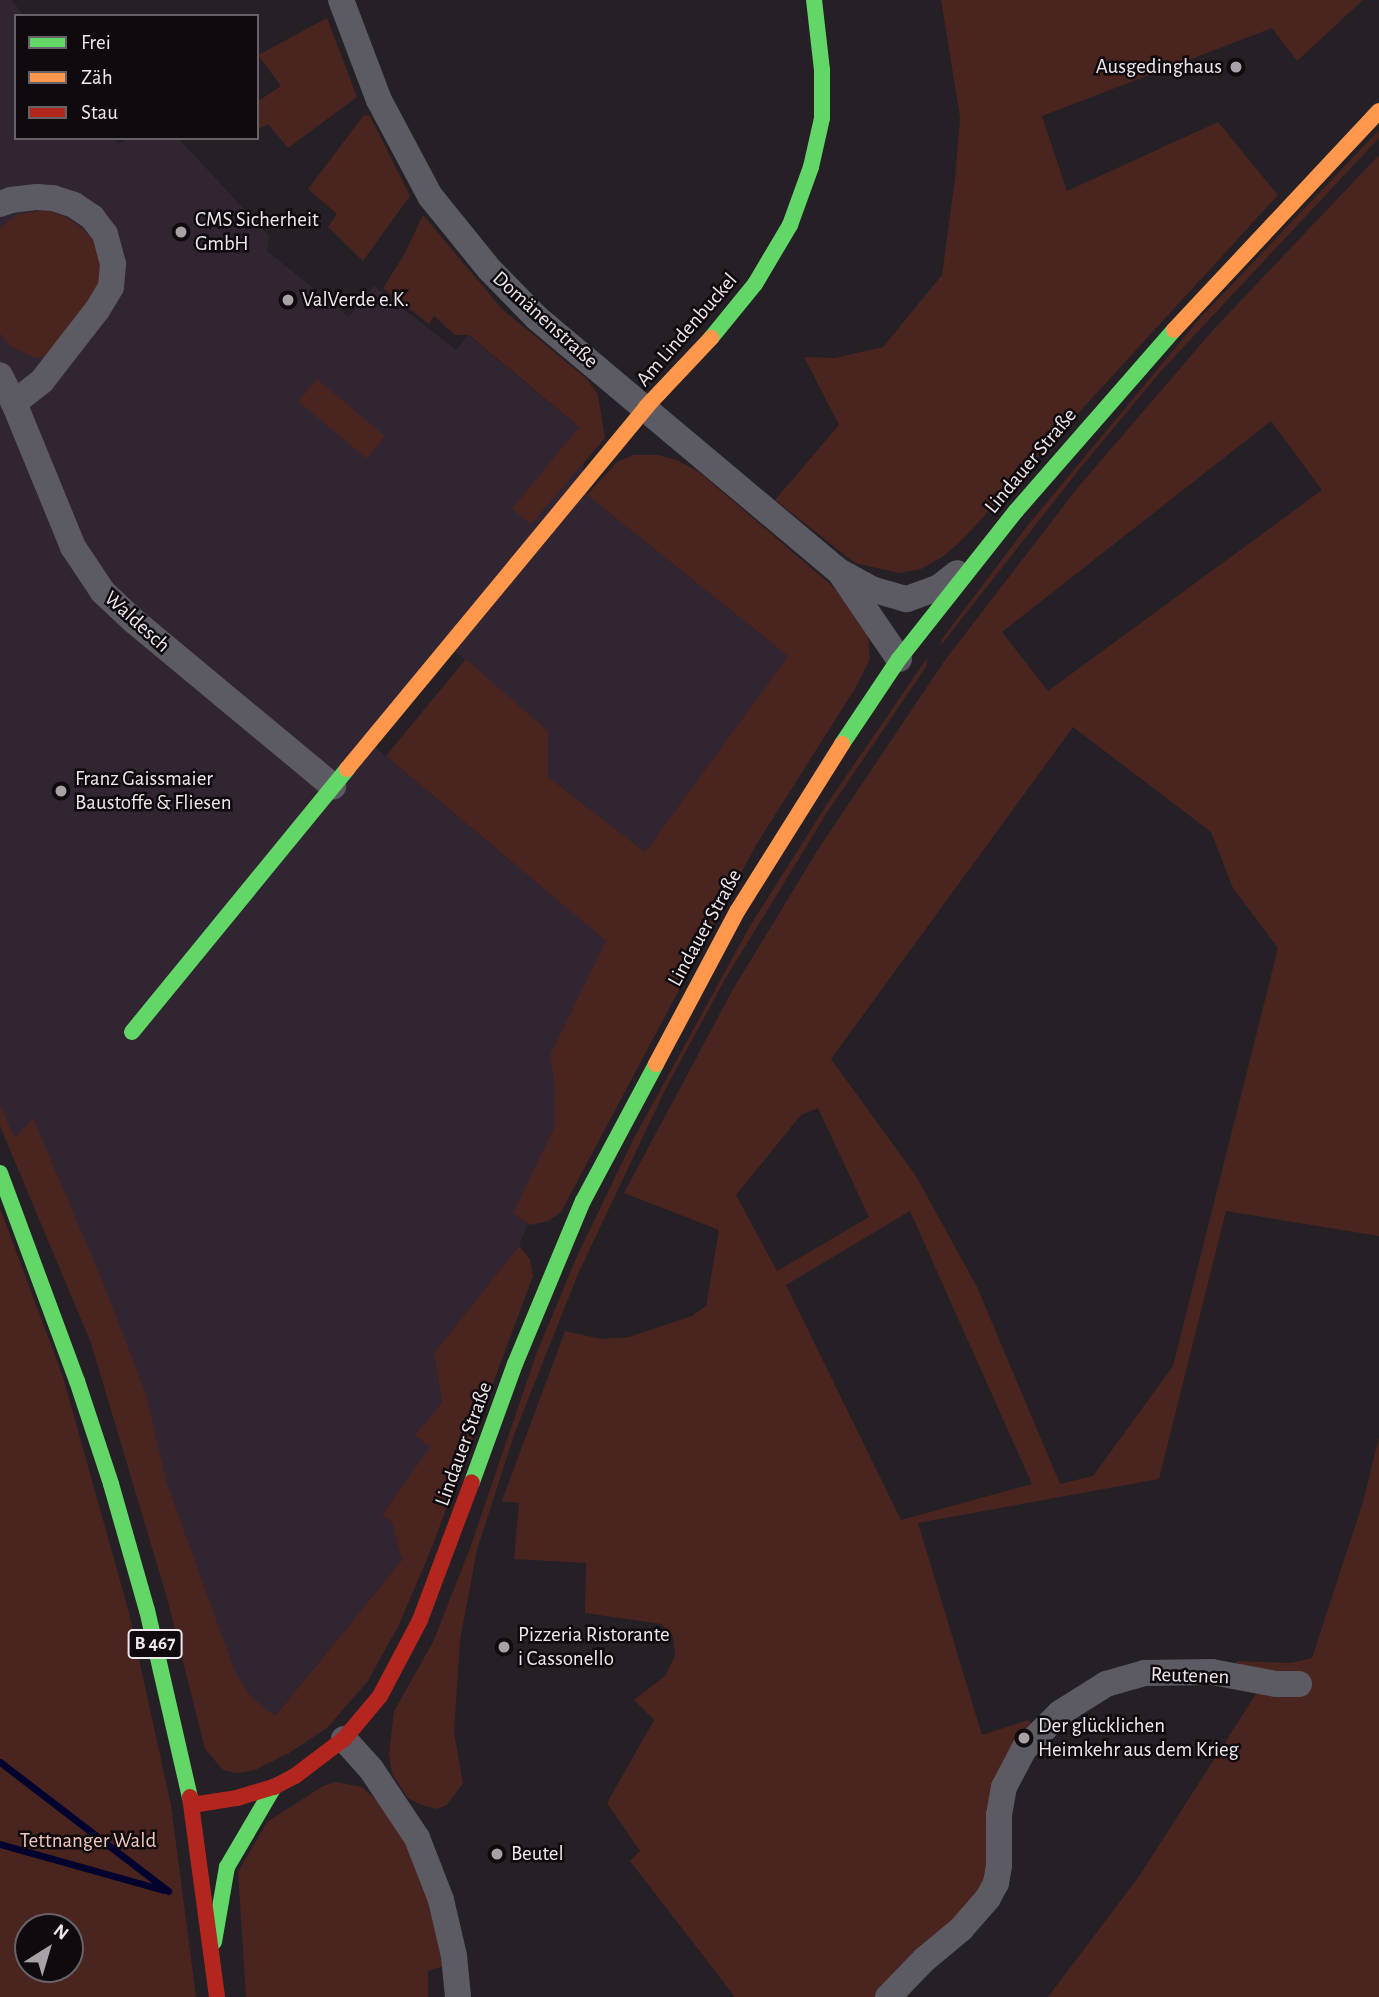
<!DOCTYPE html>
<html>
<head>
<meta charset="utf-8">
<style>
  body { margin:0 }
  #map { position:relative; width:1379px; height:1997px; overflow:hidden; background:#252026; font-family:"Alegreya Sans",sans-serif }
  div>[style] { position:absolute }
  .built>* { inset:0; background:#312532 }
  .green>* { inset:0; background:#4a241f; transform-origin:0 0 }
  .stream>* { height:7px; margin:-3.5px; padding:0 3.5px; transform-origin:3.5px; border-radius:3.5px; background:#03032f }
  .street>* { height:26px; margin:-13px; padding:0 13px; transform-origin:13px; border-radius:13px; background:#5c5a62 }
  .fast>* { height:16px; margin:-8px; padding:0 8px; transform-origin:8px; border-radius:8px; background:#63d668 }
  .slow>* { height:16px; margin:-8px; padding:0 8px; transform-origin:8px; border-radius:8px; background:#ff974d }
  .jam>* { height:16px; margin:-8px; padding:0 8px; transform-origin:8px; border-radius:8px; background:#b3261e }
  .dots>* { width:19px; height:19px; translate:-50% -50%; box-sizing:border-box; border:4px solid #0e0a0e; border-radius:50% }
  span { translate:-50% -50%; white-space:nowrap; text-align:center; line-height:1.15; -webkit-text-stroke:5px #0e0a0e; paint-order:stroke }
  .shield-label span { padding:2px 5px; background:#0e0a0e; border:2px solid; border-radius:5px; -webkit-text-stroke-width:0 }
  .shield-label { font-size:19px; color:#ede7ee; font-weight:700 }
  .poi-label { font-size:21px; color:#ede7ee }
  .right { translate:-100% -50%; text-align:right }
  .left { translate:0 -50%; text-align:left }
  .street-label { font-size:21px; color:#ede7ee }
  .park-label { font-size:21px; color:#f3c6bd }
  .legend { position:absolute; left:14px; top:14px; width:245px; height:126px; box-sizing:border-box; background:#0e0a0e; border:2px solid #676268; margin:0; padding:9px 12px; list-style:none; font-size:21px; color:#ede7ee }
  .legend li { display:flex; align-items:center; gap:14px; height:35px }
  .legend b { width:35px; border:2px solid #676268 }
  .north { position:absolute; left:14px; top:1913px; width:70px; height:70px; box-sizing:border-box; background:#0e0a0e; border:2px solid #676268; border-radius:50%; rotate:37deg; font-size:19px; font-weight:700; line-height:28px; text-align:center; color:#ede7ee }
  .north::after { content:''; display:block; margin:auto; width:24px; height:32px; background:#a7a1a8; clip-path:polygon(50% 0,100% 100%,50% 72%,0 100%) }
</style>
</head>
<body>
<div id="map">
  <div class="built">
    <div style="clip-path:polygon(0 0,12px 0,24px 16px,16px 16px,16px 138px,112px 138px,119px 144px,129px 138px,178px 138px,269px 236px,267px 251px,349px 317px,374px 286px,456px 350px,468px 335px,579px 427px,587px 495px,788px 656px,645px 852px,548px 777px,548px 731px,448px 645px,369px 742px,653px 980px,546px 1178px,519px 1246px,434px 1353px,442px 1403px,431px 1447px,382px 1515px,392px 1522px,402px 1560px,264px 1729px,226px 1697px,151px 1487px,0 1107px)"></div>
  </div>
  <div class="green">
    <div style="clip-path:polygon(941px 0,1363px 0,1297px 61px,1272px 28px,1042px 116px,1067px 191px,1218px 122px,1278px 195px,964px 538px,944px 556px,921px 569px,899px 573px,855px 563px,775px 500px,839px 425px,804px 357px,835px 358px,883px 347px,942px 275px,955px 179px,960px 117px)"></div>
    <div style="clip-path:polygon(327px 18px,357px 97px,288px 148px,268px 124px,257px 130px,257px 102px,281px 86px,258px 55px)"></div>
    <div style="clip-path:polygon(364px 115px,370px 116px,410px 196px,363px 261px,328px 227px,337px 214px,308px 189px)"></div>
    <div style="clip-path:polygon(1379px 130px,1379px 138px,1161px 371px,1082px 466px,941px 645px,942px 639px,1028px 525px,1201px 317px)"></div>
    <div style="clip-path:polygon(evenodd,1379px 155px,1379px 1236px,1226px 1211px,1159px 1479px,918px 1523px,982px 1735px,1028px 1720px,1038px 1730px,1021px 1749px,993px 1881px,885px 1997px,735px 1997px,630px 1861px,640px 1851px,607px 1803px,654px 1720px,634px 1700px,665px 1676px,675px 1656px,673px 1637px,661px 1624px,585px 1613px,586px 1563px,514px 1559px,519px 1503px,502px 1501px,565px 1331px,601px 1339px,629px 1337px,692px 1316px,706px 1306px,719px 1230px,624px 1193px,732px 991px,817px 851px,945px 660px,1079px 486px,1214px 329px,1379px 155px,1271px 421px,1322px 490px,1048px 691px,1002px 632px,1271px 421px,1379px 155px,1073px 727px,1211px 832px,1233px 888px,1278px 948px,1173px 1366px,1093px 1476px,1060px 1484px,977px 1287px,916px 1176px,831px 1059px,1073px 727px,1379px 155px,818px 1108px,869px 1217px,777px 1271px,736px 1195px,801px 1115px,818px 1108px,1379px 155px,910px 1211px,1032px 1484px,901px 1520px,786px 1285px,910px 1211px)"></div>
    <div style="clip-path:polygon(44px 210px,62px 215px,77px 225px,91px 238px,102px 256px,99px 285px,90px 304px,45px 357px,33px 357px,10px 346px,0 333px,0 228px,16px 215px)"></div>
    <div style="clip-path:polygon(423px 215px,502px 309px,587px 379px,598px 395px,605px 438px,531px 524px,512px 509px,579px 427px,469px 335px,455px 335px,434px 316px,429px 324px,383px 288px,405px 253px)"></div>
    <div style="left:317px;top:379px;width:89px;height:29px;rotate:40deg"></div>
    <div style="clip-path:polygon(633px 455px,659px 455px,679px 461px,699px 472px,830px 584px,856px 613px,868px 636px,870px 659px,856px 687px,756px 845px,561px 1212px,548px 1221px,530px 1225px,513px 1213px,554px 1128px,555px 1086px,550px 1055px,606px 941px,386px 756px,466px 659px,548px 731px,548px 777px,645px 852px,788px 656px,587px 495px,617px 462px)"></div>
    <div style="clip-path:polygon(927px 658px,926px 667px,828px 811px,724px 981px,667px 1086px,578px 1274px,514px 1435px,477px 1550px,460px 1640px,454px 1732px,463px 1783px,447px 1805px,437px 1809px,421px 1805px,408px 1798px,392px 1774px,389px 1753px,394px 1711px,433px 1642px,469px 1551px,537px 1352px,578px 1254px,634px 1138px,750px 926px,827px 804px)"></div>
    <div style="clip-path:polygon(0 1105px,15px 1138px,33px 1118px,101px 1278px,146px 1394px,166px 1481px,235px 1672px,251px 1697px,275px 1716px,402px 1560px,392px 1522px,382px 1515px,430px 1447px,415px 1435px,442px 1403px,434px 1353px,519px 1246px,530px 1259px,533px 1276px,432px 1547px,398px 1627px,367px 1682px,327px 1728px,289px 1753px,255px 1770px,237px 1773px,223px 1770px,205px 1749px,167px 1598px,91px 1343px,0 1126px)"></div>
    <div style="clip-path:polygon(evenodd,0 1208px,63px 1377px,128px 1609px,171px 1805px,196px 1997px,0 1997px,0 1208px,28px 1927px,70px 1927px,70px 1969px,28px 1969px,28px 1927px)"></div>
    <div style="clip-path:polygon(1379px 1437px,1379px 1997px,1048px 1997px,1140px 1875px,1261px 1686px,1228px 1669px,1238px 1661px,1290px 1663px,1312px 1658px,1363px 1502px)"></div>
    <div style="clip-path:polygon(335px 1782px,362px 1787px,384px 1807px,407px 1837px,428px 1890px,444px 1966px,428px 1971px,428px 1997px,246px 1997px,238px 1872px,267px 1822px,323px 1786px)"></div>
  </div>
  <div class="stream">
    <div style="left:0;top:1762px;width:212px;rotate:37.5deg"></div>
    <div style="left:0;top:1844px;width:170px;rotate:15.7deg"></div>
  </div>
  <div class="street">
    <div style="left:341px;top:0;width:107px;rotate:69.2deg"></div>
    <div style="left:379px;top:100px;width:109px;rotate:62deg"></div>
    <div style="left:430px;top:196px;width:95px;rotate:51deg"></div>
    <div style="left:490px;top:270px;width:67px;rotate:45.6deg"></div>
    <div style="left:537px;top:318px;width:394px;rotate:40deg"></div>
    <div style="left:839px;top:571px;width:37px;rotate:29deg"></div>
    <div style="left:871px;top:589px;width:37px;rotate:16deg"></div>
    <div style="left:907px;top:599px;width:33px;rotate:-20deg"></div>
    <div style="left:938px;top:588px;width:24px;rotate:-38deg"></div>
    <div style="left:0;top:204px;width:12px;rotate:-20deg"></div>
    <div style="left:11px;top:200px;width:26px;rotate:-7deg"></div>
    <div style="left:37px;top:197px;width:16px;rotate:4deg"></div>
    <div style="left:53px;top:198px;width:22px;rotate:18deg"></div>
    <div style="left:74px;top:205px;width:22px;rotate:34deg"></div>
    <div style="left:92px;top:217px;width:21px;rotate:53deg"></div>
    <div style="left:105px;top:234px;width:31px;rotate:75deg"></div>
    <div style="left:113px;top:264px;width:23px;rotate:95deg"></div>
    <div style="left:111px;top:287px;width:27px;rotate:121deg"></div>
    <div style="left:97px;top:310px;width:90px;rotate:127.8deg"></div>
    <div style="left:42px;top:381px;width:36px;rotate:142deg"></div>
    <div style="left:14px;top:403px;width:31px;rotate:-117deg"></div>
    <div style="left:14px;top:403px;width:156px;rotate:67.7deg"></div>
    <div style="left:73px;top:547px;width:54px;rotate:56.3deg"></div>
    <div style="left:103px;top:592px;width:42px;rotate:43.1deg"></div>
    <div style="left:134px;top:621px;width:259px;rotate:39.7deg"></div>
    <div style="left:841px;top:574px;width:103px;rotate:55.7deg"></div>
    <div style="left:344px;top:1739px;width:40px;rotate:48deg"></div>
    <div style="left:371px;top:1769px;width:83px;rotate:56.3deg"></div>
    <div style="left:417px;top:1838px;width:66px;rotate:68.8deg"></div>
    <div style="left:441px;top:1900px;width:57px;rotate:76.9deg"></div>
    <div style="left:454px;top:1956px;width:41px;rotate:84.4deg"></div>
    <div style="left:888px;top:1997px;width:53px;rotate:-45.8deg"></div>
    <div style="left:925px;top:1959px;width:47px;rotate:-39.8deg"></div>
    <div style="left:961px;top:1929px;width:41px;rotate:-48.9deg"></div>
    <div style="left:988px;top:1898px;width:17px;rotate:-62deg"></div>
    <div style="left:996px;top:1883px;width:17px;rotate:-80deg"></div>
    <div style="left:999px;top:1866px;width:51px;rotate:-90deg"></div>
    <div style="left:999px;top:1815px;width:28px;rotate:-80deg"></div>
    <div style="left:1004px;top:1787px;width:43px;rotate:-62.2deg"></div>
    <div style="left:1024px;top:1749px;width:51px;rotate:-45deg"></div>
    <div style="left:1060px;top:1713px;width:54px;rotate:-32.2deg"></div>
    <div style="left:1106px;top:1684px;width:41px;rotate:-15.8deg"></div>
    <div style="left:1145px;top:1673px;width:67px;rotate:-0.9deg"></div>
    <div style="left:1212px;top:1672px;width:65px;rotate:10.6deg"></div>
    <div style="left:1276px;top:1684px;width:23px"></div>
  </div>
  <div class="fast">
    <div style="left:711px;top:338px;width:70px;rotate:-50.8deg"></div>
    <div style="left:755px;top:284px;width:69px;rotate:-59.3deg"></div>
    <div style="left:790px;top:225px;width:62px;rotate:-70.1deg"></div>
    <div style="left:811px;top:167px;width:50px;rotate:-77.3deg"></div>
    <div style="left:822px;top:118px;width:48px;rotate:-90deg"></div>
    <div style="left:822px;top:70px;width:70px;rotate:-96.5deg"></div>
    <div style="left:842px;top:744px;width:102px;rotate:-56.2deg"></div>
    <div style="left:899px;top:659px;width:189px;rotate:-51.7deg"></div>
    <div style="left:1016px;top:511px;width:240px;rotate:-48.9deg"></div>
    <div style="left:132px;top:1032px;width:340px;rotate:-50.7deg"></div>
    <div style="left:0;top:1173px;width:222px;rotate:69.7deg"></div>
    <div style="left:77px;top:1381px;width:108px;rotate:71.7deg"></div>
    <div style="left:111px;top:1484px;width:131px;rotate:74.1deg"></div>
    <div style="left:147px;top:1610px;width:192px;rotate:77.1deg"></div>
    <div style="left:472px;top:1482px;width:126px;rotate:-70deg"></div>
    <div style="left:515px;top:1364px;width:177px;rotate:-67.4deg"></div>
    <div style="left:583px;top:1201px;width:155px;rotate:-61.9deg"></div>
    <div style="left:214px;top:1942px;width:76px;rotate:-80.2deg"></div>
    <div style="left:227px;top:1867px;width:93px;rotate:-59.6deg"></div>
  </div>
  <div class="slow">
    <div style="left:1174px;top:330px;width:300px;rotate:-46.9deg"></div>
    <div style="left:347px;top:769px;width:470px;rotate:-50.4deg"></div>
    <div style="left:646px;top:407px;width:95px;rotate:-46.7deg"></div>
    <div style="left:656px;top:1064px;width:174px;rotate:-62deg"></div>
    <div style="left:738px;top:910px;width:196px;rotate:-57.9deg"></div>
  </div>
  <div class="jam">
    <div style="left:190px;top:1797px;width:202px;rotate:82.3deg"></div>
    <div style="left:192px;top:1805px;width:46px;rotate:-8.8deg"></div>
    <div style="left:237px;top:1798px;width:39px;rotate:-17deg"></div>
    <div style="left:274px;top:1787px;width:24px;rotate:-28deg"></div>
    <div style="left:295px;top:1776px;width:61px;rotate:-37.1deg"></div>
    <div style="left:344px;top:1739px;width:56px;rotate:-50.1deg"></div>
    <div style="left:380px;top:1696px;width:86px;rotate:-62.2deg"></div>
    <div style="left:420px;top:1620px;width:147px;rotate:-69.4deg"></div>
  </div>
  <div class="dots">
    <div style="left:1236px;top:67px;background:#a7a1a8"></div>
    <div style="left:181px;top:232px;background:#a7a1a8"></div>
    <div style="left:288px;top:300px;background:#a7a1a8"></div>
    <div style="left:61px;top:791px;background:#a7a1a8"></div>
    <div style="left:504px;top:1647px;background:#a7a1a8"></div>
    <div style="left:1024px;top:1738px;background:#a7a1a8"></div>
    <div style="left:497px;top:1854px;background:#a7a1a8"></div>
  </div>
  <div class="shield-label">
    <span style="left:155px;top:1644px">B 467</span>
  </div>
  <div class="poi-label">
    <span class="right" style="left:1222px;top:67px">Ausgedinghaus</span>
    <span class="left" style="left:195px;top:232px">CMS Sicherheit<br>GmbH</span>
    <span class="left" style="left:302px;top:300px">ValVerde e.K.</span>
    <span class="left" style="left:75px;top:791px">Franz Gaissmaier<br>Baustoffe &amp; Fliesen</span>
    <span class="left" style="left:518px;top:1647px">Pizzeria Ristorante<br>i Cassonello</span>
    <span class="left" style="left:1038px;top:1738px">Der glücklichen<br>Heimkehr aus dem Krieg</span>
    <span class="left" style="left:511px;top:1854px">Beutel</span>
  </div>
  <div class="street-label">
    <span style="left:545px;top:320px;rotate:42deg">Domänenstraße</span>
    <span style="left:687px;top:330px;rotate:-49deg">Am Lindenbuckel</span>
    <span style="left:1031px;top:461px;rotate:-50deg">Lindauer Straße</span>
    <span style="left:137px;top:622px;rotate:42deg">Waldesch</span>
    <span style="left:705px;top:928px;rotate:-61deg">Lindauer Straße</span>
    <span style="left:464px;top:1444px;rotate:-70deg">Lindauer Straße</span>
    <span style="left:1190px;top:1676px;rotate:2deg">Reutenen</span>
  </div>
  <div class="park-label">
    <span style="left:88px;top:1841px">Tettnanger Wald</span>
  </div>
  <ul class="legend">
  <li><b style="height:9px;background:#63d668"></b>Frei</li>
  <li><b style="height:9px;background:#ff974d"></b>Zäh</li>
  <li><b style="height:9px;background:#b3261e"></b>Stau</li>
  </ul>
  <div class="north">N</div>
</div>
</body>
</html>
